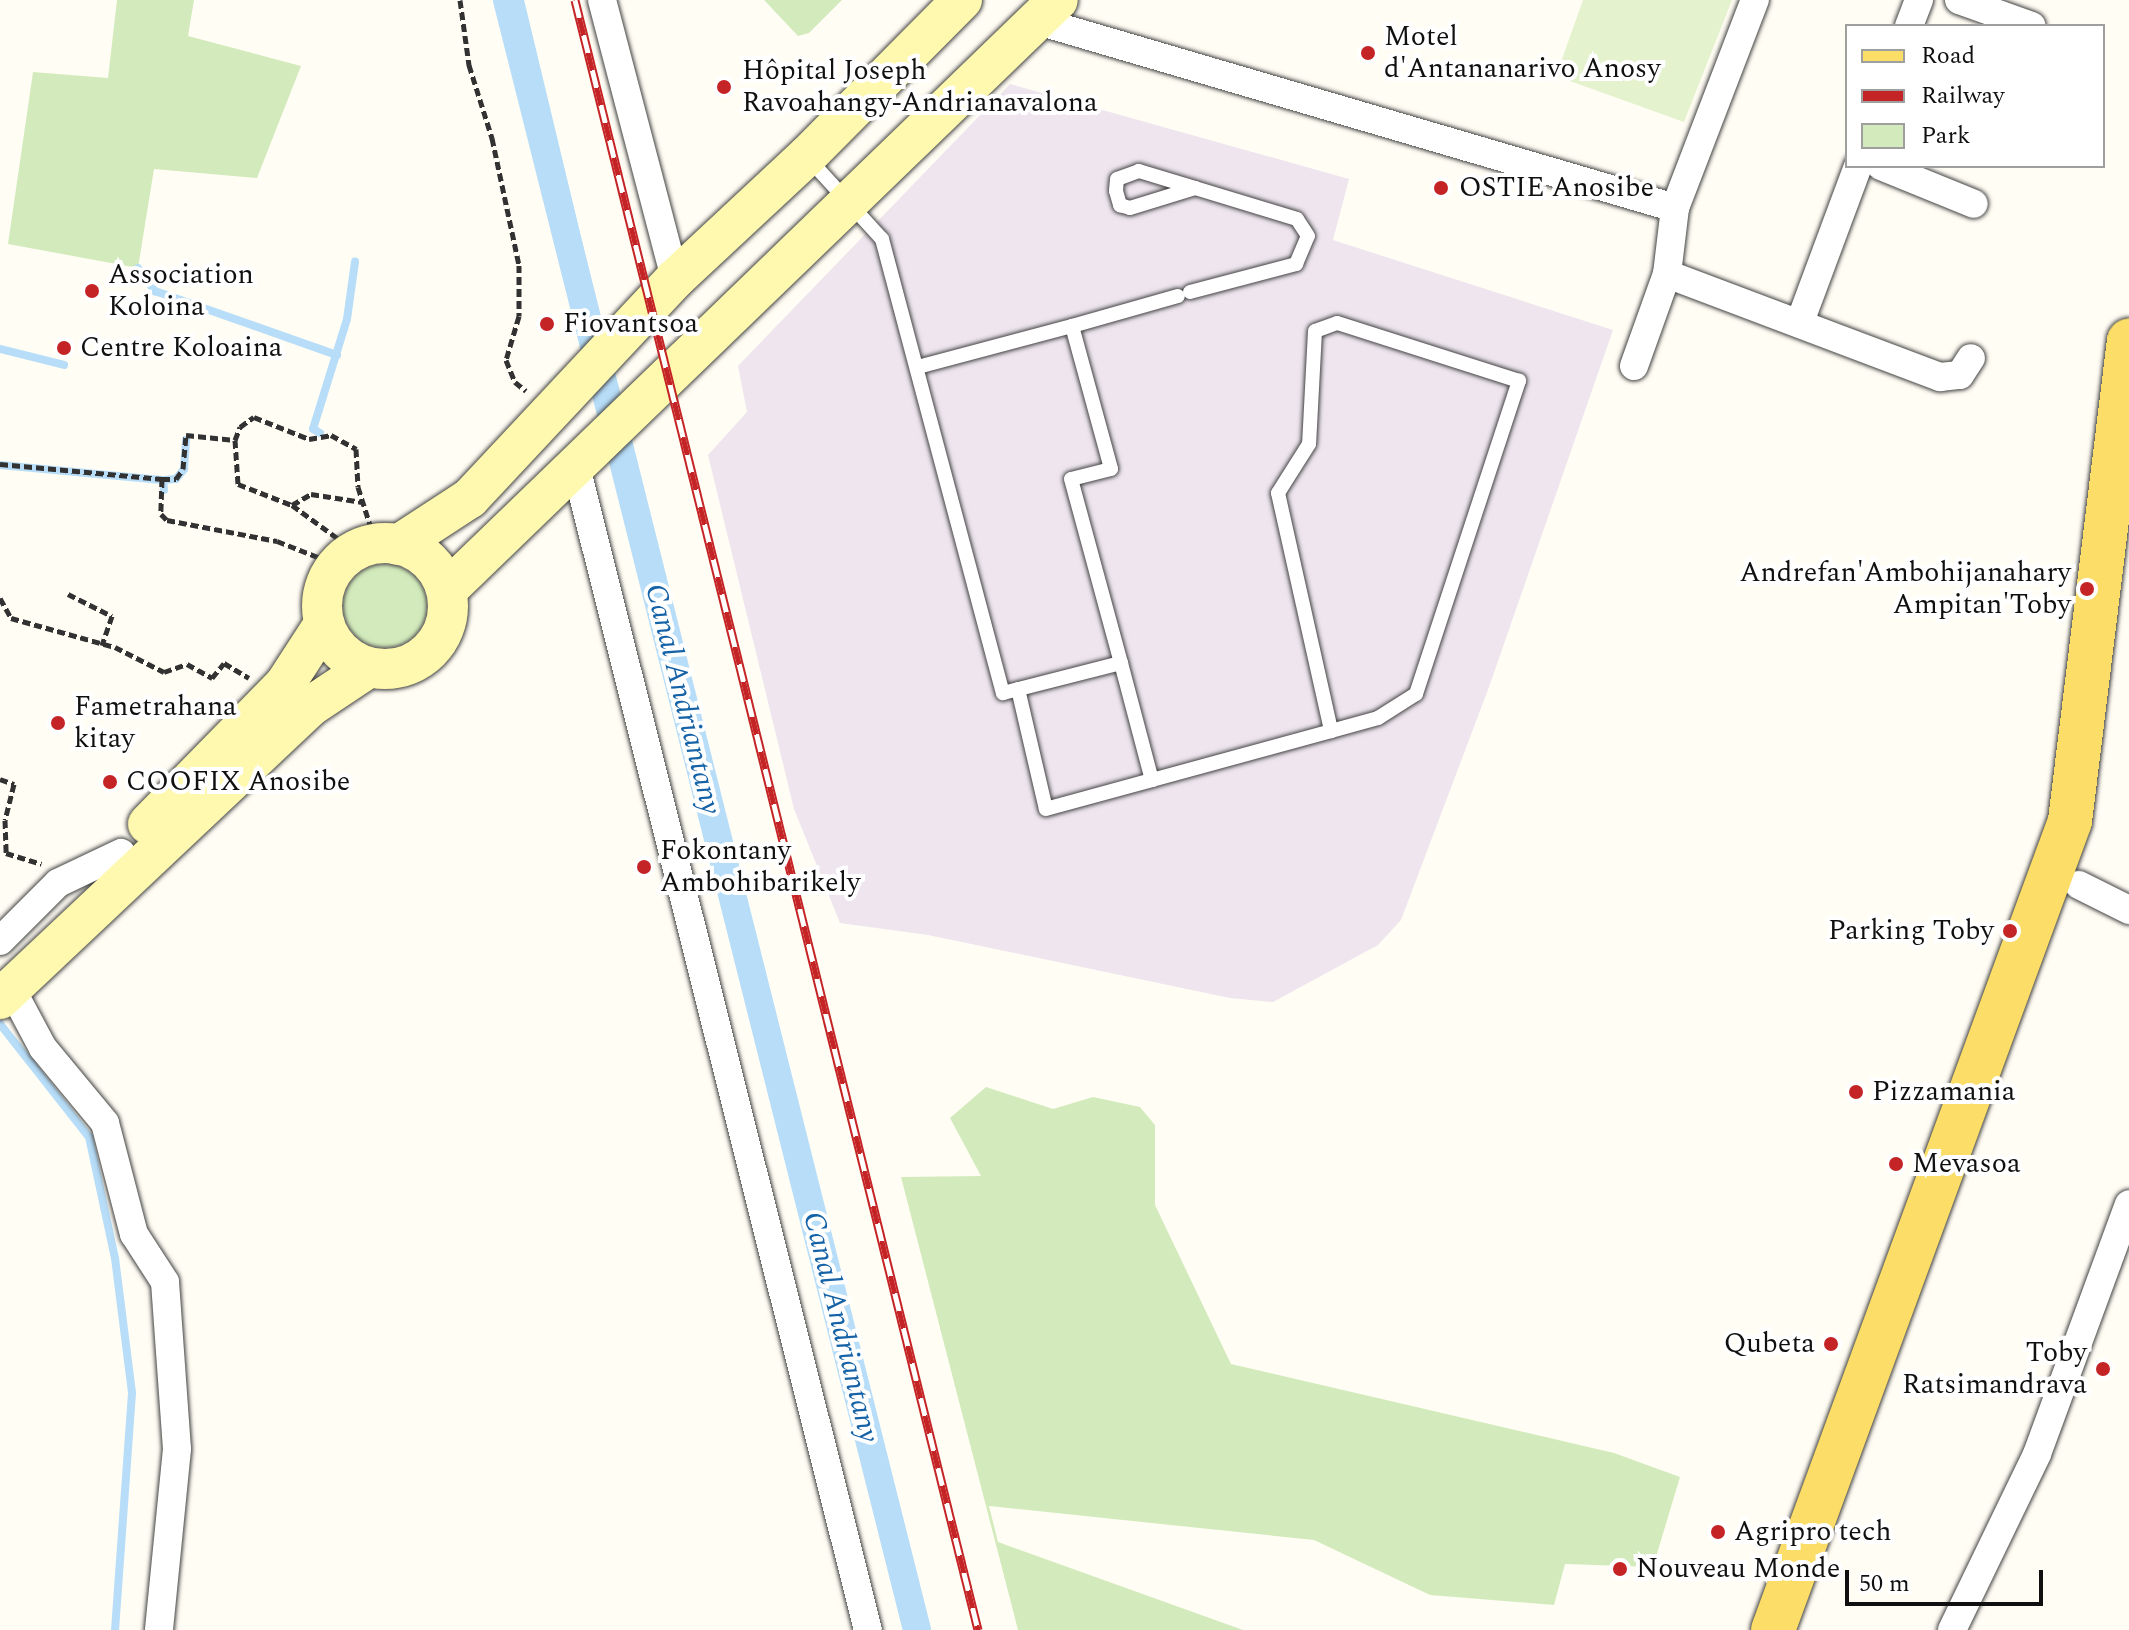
<!DOCTYPE html>
<html>
<head>
<meta charset="utf-8">
<style>
  body { margin:0 }
  #map { position:relative; width:2129px; height:1630px; overflow:hidden; background:#fffdf4; font-family:Spectral,serif }
  div>[style] { position:absolute }
  .industrial>* { inset:0; background:#eee5ef }
  .green>* { inset:0; background:#d3ebbc }
  .round { border-radius:50% }
  .pitch>* { inset:0; background:#e4f2ce }
  .stream>* { height:8px; margin:-4px; padding:0 4px; transform-origin:4px; border-radius:4px; background:#b7ddf8 }
  .canal>* { height:28px; margin:-14px; padding:0 14px; transform-origin:14px; border-radius:14px; background:#b7ddf8 }
  .path>* { height:5px; margin-top:-2.5px; transform-origin:0; background:repeating-linear-gradient(90deg,#323232 0 8px,transparent 0 12px) }
  .roads { filter:drop-shadow(0 0 2px #434343) drop-shadow(0 0 2px #434343) }
  .lane>* { height:14px; margin:-7px; padding:0 7px; transform-origin:7px; border-radius:7px; background:#fff }
  .street>* { height:28px; margin:-14px; padding:0 14px; transform-origin:14px; border-radius:14px; background:#fff }
  .secondary>* { height:40px; margin:-20px; padding:0 20px; transform-origin:20px; border-radius:20px; background:#fff9af }
  .secondary>.ring { margin:-20px; padding:0; box-sizing:content-box; background:none; border:40px solid #fff9af; border-radius:50% }
  .primary>* { height:44px; margin:-22px; padding:0 22px; transform-origin:22px; border-radius:22px; background:#fbdd68 }
  .rail>* { height:9px; margin-top:-4.5px; transform-origin:0; background:repeating-linear-gradient(90deg,#fff 0 18px,#c52426 0 36px); box-sizing:border-box; border-block:2px solid #c52426 }
  .dots>* { width:22px; height:22px; translate:-50% -50%; box-sizing:border-box; border:4px solid #fff; border-radius:50% }
  span { translate:-50% -50%; white-space:nowrap; text-align:center; line-height:1.15; -webkit-text-stroke:8px #fff; paint-order:stroke }
  .poi-label { font-size:28px; color:#101010 }
  .left { translate:0 -50%; text-align:left }
  .right { translate:-100% -50%; text-align:right }
  .water-label { font-size:30px; color:#1562a7; font-style:italic }
  .legend { position:absolute; left:1845px; top:24px; width:260px; height:144px; box-sizing:border-box; background:#fff; border:2px solid #9f9f9f; margin:0; padding:10px 14px; list-style:none; font-size:24px; color:#101010 }
  .legend li { display:flex; align-items:center; gap:16px; height:40px }
  .legend b { width:40px; border:2px solid #9f9f9f }
  .scale { position:absolute; left:1845px; top:1570px; width:198px; height:36px; box-sizing:border-box; border:4px solid #101010; border-top:0; padding-left:10px; font-size:24px; line-height:28px; white-space:nowrap; color:#101010; -webkit-text-stroke:6px #fff; paint-order:stroke }
</style>
</head>
<body>
<div id="map">
  <div class="industrial">
    <div style="clip-path:polygon(1010px 84px,1349px 179px,1333px 240px,1613px 330px,1489px 687px,1401px 920px,1378px 945px,1273px 1002px,1230px 998px,928px 935px,840px 923px,794px 809px,708px 455px,747px 412px,738px 366px)"></div>
  </div>
  <div class="green">
    <div style="clip-path:polygon(117px 0,194px 0,188px 36px,301px 66px,257px 178px,154px 169px,138px 268px,8px 244px,33px 72px,108px 78px)"></div>
    <div style="clip-path:polygon(764px 0,842px 0,809px 33px,798px 36px)"></div>
    <div class="round" style="left:343px;top:564px;width:84px;height:84px"></div>
    <div style="clip-path:polygon(986px 1087px,1053px 1109px,1093px 1097px,1140px 1107px,1155px 1125px,1155px 1205px,1231px 1364px,1614px 1453px,1680px 1477px,1653px 1567px,1565px 1564px,1554px 1605px,1430px 1595px,1314px 1540px,989px 1506px,998px 1542px,1243px 1630px,1018px 1630px,901px 1177px,981px 1176px,950px 1118px)"></div>
  </div>
  <div class="pitch">
    <div style="clip-path:polygon(1583px 0,1732px 0,1684px 122px,1556px 76px)"></div>
  </div>
  <div class="stream">
    <div style="left:520px;top:0;width:352px;rotate:76.5deg"></div>
    <div style="left:138px;top:268px;width:29px;rotate:54deg"></div>
    <div style="left:155px;top:291px;width:193px;rotate:19.4deg"></div>
    <div style="left:0;top:349px;width:66px;rotate:14deg"></div>
    <div style="left:608px;top:367px;width:42px;rotate:77.6deg"></div>
    <div style="left:320px;top:433px;width:8px;rotate:-150deg"></div>
    <div style="left:313px;top:429px;width:115px;rotate:-72.8deg"></div>
    <div style="left:347px;top:319px;width:58px;rotate:-82deg"></div>
    <div style="left:624px;top:437px;width:1231px;rotate:75.79deg"></div>
    <div style="left:0;top:465px;width:162px;rotate:5.3deg"></div>
    <div style="left:164px;top:490px;width:10px;rotate:-96deg"></div>
    <div style="left:163px;top:480px;width:13px;rotate:-4deg"></div>
    <div style="left:176px;top:479px;width:13px;rotate:-51deg"></div>
    <div style="left:184px;top:469px;width:29px;rotate:-86deg"></div>
    <div style="left:0;top:1024px;width:144px;rotate:51.8deg"></div>
    <div style="left:89px;top:1137px;width:124px;rotate:77.9deg"></div>
    <div style="left:115px;top:1258px;width:136px;rotate:82.8deg"></div>
    <div style="left:132px;top:1393px;width:238px;rotate:94.1deg"></div>
  </div>
  <div class="canal">
    <div style="left:507px;top:0;width:1681px;rotate:75.88deg"></div>
  </div>
  <div class="path">
    <div style="left:460px;top:0;width:66px;rotate:82.1deg"></div>
    <div style="left:469px;top:65px;width:77px;rotate:72.5deg"></div>
    <div style="left:492px;top:138px;width:130px;rotate:78deg"></div>
    <div style="left:519px;top:265px;width:51px;rotate:90deg"></div>
    <div style="left:519px;top:316px;width:46px;rotate:106.5deg"></div>
    <div style="left:506px;top:360px;width:24px;rotate:68deg"></div>
    <div style="left:515px;top:382px;width:14px;rotate:39deg"></div>
    <div style="left:235px;top:440px;width:14px;rotate:-69deg"></div>
    <div style="left:240px;top:427px;width:17px;rotate:-36deg"></div>
    <div style="left:254px;top:417px;width:59px;rotate:21.8deg"></div>
    <div style="left:309px;top:439px;width:22px;rotate:-10deg"></div>
    <div style="left:331px;top:435px;width:29px;rotate:29deg"></div>
    <div style="left:356px;top:449px;width:38px;rotate:87deg"></div>
    <div style="left:358px;top:487px;width:43px;rotate:72.4deg"></div>
    <div style="left:0;top:464px;width:163px;rotate:5.3deg"></div>
    <div style="left:162px;top:479px;width:35px;rotate:92deg"></div>
    <div style="left:161px;top:514px;width:8px;rotate:45deg"></div>
    <div style="left:167px;top:520px;width:112px;rotate:10.8deg"></div>
    <div style="left:277px;top:541px;width:66px;rotate:21.5deg"></div>
    <div style="left:162px;top:479px;width:14px"></div>
    <div style="left:176px;top:479px;width:12px;rotate:-55deg"></div>
    <div style="left:183px;top:469px;width:34px;rotate:-85deg"></div>
    <div style="left:186px;top:435px;width:49px;rotate:5.8deg"></div>
    <div style="left:235px;top:440px;width:44px;rotate:86.1deg"></div>
    <div style="left:238px;top:484px;width:58px;rotate:21.3deg"></div>
    <div style="left:292px;top:505px;width:78px;rotate:36.1deg"></div>
    <div style="left:292px;top:505px;width:22px;rotate:-30deg"></div>
    <div style="left:311px;top:494px;width:52px;rotate:8.9deg"></div>
    <div style="left:68px;top:594px;width:49px;rotate:26.6deg"></div>
    <div style="left:112px;top:616px;width:31px;rotate:109deg"></div>
    <div style="left:0;top:598px;width:23px;rotate:61deg"></div>
    <div style="left:11px;top:618px;width:108px;rotate:15.6deg"></div>
    <div style="left:115px;top:647px;width:55px;rotate:27deg"></div>
    <div style="left:164px;top:672px;width:24px;rotate:-19deg"></div>
    <div style="left:187px;top:664px;width:29px;rotate:29deg"></div>
    <div style="left:212px;top:678px;width:19px;rotate:-51deg"></div>
    <div style="left:224px;top:663px;width:29px;rotate:31deg"></div>
    <div style="left:0;top:779px;width:15px;rotate:20deg"></div>
    <div style="left:14px;top:784px;width:37px;rotate:104deg"></div>
    <div style="left:5px;top:820px;width:33px;rotate:88deg"></div>
    <div style="left:6px;top:853px;width:37px;rotate:17deg"></div>
  </div>
  <div class="roads">
    <div class="lane">
      <div style="left:807px;top:157px;width:111px;rotate:47.6deg"></div>
      <div style="left:882px;top:239px;width:470px;rotate:75.1deg"></div>
      <div style="left:1003px;top:693px;width:122px;rotate:-14.3deg"></div>
      <div style="left:1121px;top:663px;width:121px;rotate:75.2deg"></div>
      <div style="left:1152px;top:780px;width:186px;rotate:-15.3deg"></div>
      <div style="left:1331px;top:731px;width:49px;rotate:-15.5deg"></div>
      <div style="left:1378px;top:718px;width:45px;rotate:-32.3deg"></div>
      <div style="left:1416px;top:694px;width:330px;rotate:-71.8deg"></div>
      <div style="left:1519px;top:381px;width:191px;rotate:-162.3deg"></div>
      <div style="left:1337px;top:323px;width:23px;rotate:160deg"></div>
      <div style="left:1315px;top:331px;width:113px;rotate:93deg"></div>
      <div style="left:1309px;top:444px;width:58px;rotate:122.3deg"></div>
      <div style="left:1278px;top:493px;width:244px;rotate:77.4deg"></div>
      <div style="left:1190px;top:292px;width:110px;rotate:-14.8deg"></div>
      <div style="left:1296px;top:264px;width:30px;rotate:-67deg"></div>
      <div style="left:1308px;top:236px;width:20px;rotate:-123deg"></div>
      <div style="left:1297px;top:219px;width:107px;rotate:-163.1deg"></div>
      <div style="left:1195px;top:188px;width:59px;rotate:-163.1deg"></div>
      <div style="left:1139px;top:171px;width:23px;rotate:160deg"></div>
      <div style="left:1117px;top:179px;width:12px;rotate:95deg"></div>
      <div style="left:1116px;top:191px;width:15px;rotate:74deg"></div>
      <div style="left:1120px;top:205px;width:10px;rotate:17deg"></div>
      <div style="left:1130px;top:208px;width:68px;rotate:-17.1deg"></div>
      <div style="left:1072px;top:326px;width:110px;rotate:-15.8deg"></div>
      <div style="left:918px;top:367px;width:159px;rotate:-14.9deg"></div>
      <div style="left:1072px;top:326px;width:148px;rotate:74.7deg"></div>
      <div style="left:1111px;top:469px;width:41px;rotate:166deg"></div>
      <div style="left:1071px;top:479px;width:191px;rotate:74.8deg"></div>
      <div style="left:1018px;top:689px;width:123px;rotate:76.9deg"></div>
      <div style="left:1046px;top:809px;width:110px;rotate:-15.3deg"></div>
    </div>
    <div class="street">
      <div style="left:602px;top:0;width:288px;rotate:75.3deg"></div>
      <div style="left:1959px;top:0;width:77px;rotate:19.6deg"></div>
      <div style="left:1038px;top:21px;width:664px;rotate:16.36deg"></div>
      <div style="left:1909px;top:26px;width:28px;rotate:-69deg"></div>
      <div style="left:1881px;top:166px;width:100px;rotate:22.2deg"></div>
      <div style="left:1667px;top:274px;width:292px;rotate:20.7deg"></div>
      <div style="left:1940px;top:377px;width:20px;rotate:-6deg"></div>
      <div style="left:1960px;top:375px;width:20px;rotate:-57deg"></div>
      <div style="left:1800px;top:322px;width:166px;rotate:-69.6deg"></div>
      <div style="left:1634px;top:366px;width:98px;rotate:-70.3deg"></div>
      <div style="left:1667px;top:274px;width:66px;rotate:-83.1deg"></div>
      <div style="left:1675px;top:208px;width:223px;rotate:-69deg"></div>
      <div style="left:576px;top:467px;width:1199px;rotate:75.91deg"></div>
      <div style="left:2079px;top:885px;width:56px;rotate:26.6deg"></div>
      <div style="left:0;top:941px;width:82px;rotate:-45deg"></div>
      <div style="left:58px;top:883px;width:70px;rotate:-25.5deg"></div>
      <div style="left:20px;top:1005px;width:49px;rotate:61.9deg"></div>
      <div style="left:43px;top:1048px;width:97px;rotate:50.4deg"></div>
      <div style="left:105px;top:1123px;width:115px;rotate:75.4deg"></div>
      <div style="left:134px;top:1234px;width:57px;rotate:57.1deg"></div>
      <div style="left:165px;top:1282px;width:167px;rotate:85.9deg"></div>
      <div style="left:177px;top:1449px;width:182px;rotate:95.7deg"></div>
      <div style="left:1952px;top:1630px;width:195px;rotate:-64.2deg"></div>
      <div style="left:2037px;top:1454px;width:266px;rotate:-69.8deg"></div>
    </div>
    <div class="secondary">
      <div class="ring" style="left:322px;top:543px;width:86px;height:86px"></div>
      <div style="left:398px;top:545px;width:86px;rotate:-33.1deg"></div>
      <div style="left:470px;top:498px;width:300px;rotate:-46.9deg"></div>
      <div style="left:675px;top:279px;width:180px;rotate:-43deg"></div>
      <div style="left:807px;top:156px;width:220px;rotate:-45.2deg"></div>
      <div style="left:447px;top:590px;width:849px;rotate:-44deg"></div>
      <div style="left:148px;top:824px;width:196px;rotate:-45.6deg"></div>
      <div style="left:285px;top:684px;width:72px;rotate:-57deg"></div>
      <div style="left:0;top:999px;width:427px;rotate:-43.3deg"></div>
      <div style="left:311px;top:706px;width:69px;rotate:-33.7deg"></div>
    </div>
    <div class="primary">
      <div style="left:1773px;top:1630px;width:862px;rotate:-69.84deg"></div>
      <div style="left:2070px;top:821px;width:484px;rotate:-83deg"></div>
    </div>
  </div>
  <div class="rail">
    <div style="left:575px;top:0;width:1679px;rotate:76.11deg"></div>
  </div>
  <div class="dots">
    <div style="left:1368px;top:53px;background:#c52426"></div>
    <div style="left:724px;top:87px;background:#c52426"></div>
    <div style="left:1441px;top:188px;background:#c52426"></div>
    <div style="left:92px;top:291px;background:#c52426"></div>
    <div style="left:547px;top:324px;background:#c52426"></div>
    <div style="left:64px;top:348px;background:#c52426"></div>
    <div style="left:2087px;top:589px;background:#c52426"></div>
    <div style="left:58px;top:723px;background:#c52426"></div>
    <div style="left:110px;top:782px;background:#c52426"></div>
    <div style="left:644px;top:867px;background:#c52426"></div>
    <div style="left:2010px;top:931px;background:#c52426"></div>
    <div style="left:1856px;top:1092px;background:#c52426"></div>
    <div style="left:1896px;top:1164px;background:#c52426"></div>
    <div style="left:1831px;top:1344px;background:#c52426"></div>
    <div style="left:2103px;top:1369px;background:#c52426"></div>
    <div style="left:1718px;top:1532px;background:#c52426"></div>
    <div style="left:1620px;top:1569px;background:#c52426"></div>
  </div>
  <div class="poi-label">
    <span class="left" style="left:1384px;top:53px">Motel<br>d'Antananarivo Anosy</span>
    <span class="left" style="left:742px;top:87px">Hôpital Joseph<br>Ravoahangy-Andrianavalona</span>
    <span class="left" style="left:1459px;top:188px">OSTIE Anosibe</span>
    <span class="left" style="left:108px;top:291px">Association<br>Koloina</span>
    <span class="left" style="left:563px;top:324px">Fiovantsoa</span>
    <span class="left" style="left:80px;top:348px">Centre Koloaina</span>
    <span class="right" style="left:2071px;top:589px">Andrefan'Ambohijanahary<br>Ampitan'Toby</span>
    <span class="left" style="left:74px;top:723px">Fametrahana<br>kitay</span>
    <span class="left" style="left:126px;top:782px">COOFIX Anosibe</span>
    <span class="left" style="left:660px;top:867px">Fokontany<br>Ambohibarikely</span>
    <span class="right" style="left:1994px;top:931px">Parking Toby</span>
    <span class="left" style="left:1872px;top:1092px">Pizzamania</span>
    <span class="left" style="left:1912px;top:1164px">Mevasoa</span>
    <span class="right" style="left:1815px;top:1344px">Qubeta</span>
    <span class="right" style="left:2087px;top:1369px">Toby<br>Ratsimandrava</span>
    <span class="left" style="left:1734px;top:1532px">Agripro tech</span>
    <span class="left" style="left:1636px;top:1569px">Nouveau Monde</span>
  </div>
  <div class="water-label">
    <span style="left:683px;top:699px;rotate:76deg">Canal Andriantany</span>
    <span style="left:841px;top:1327px;rotate:76deg">Canal Andriantany</span>
  </div>
  <ul class="legend">
  <li><b style="height:10px;background:#fbdd68"></b>Road</li>
  <li><b style="height:10px;background:#c52426"></b>Railway</li>
  <li><b style="height:22px;background:#d3ebbc"></b>Park</li>
  </ul>
  <div class="scale">50 m</div>
</div>
</body>
</html>
